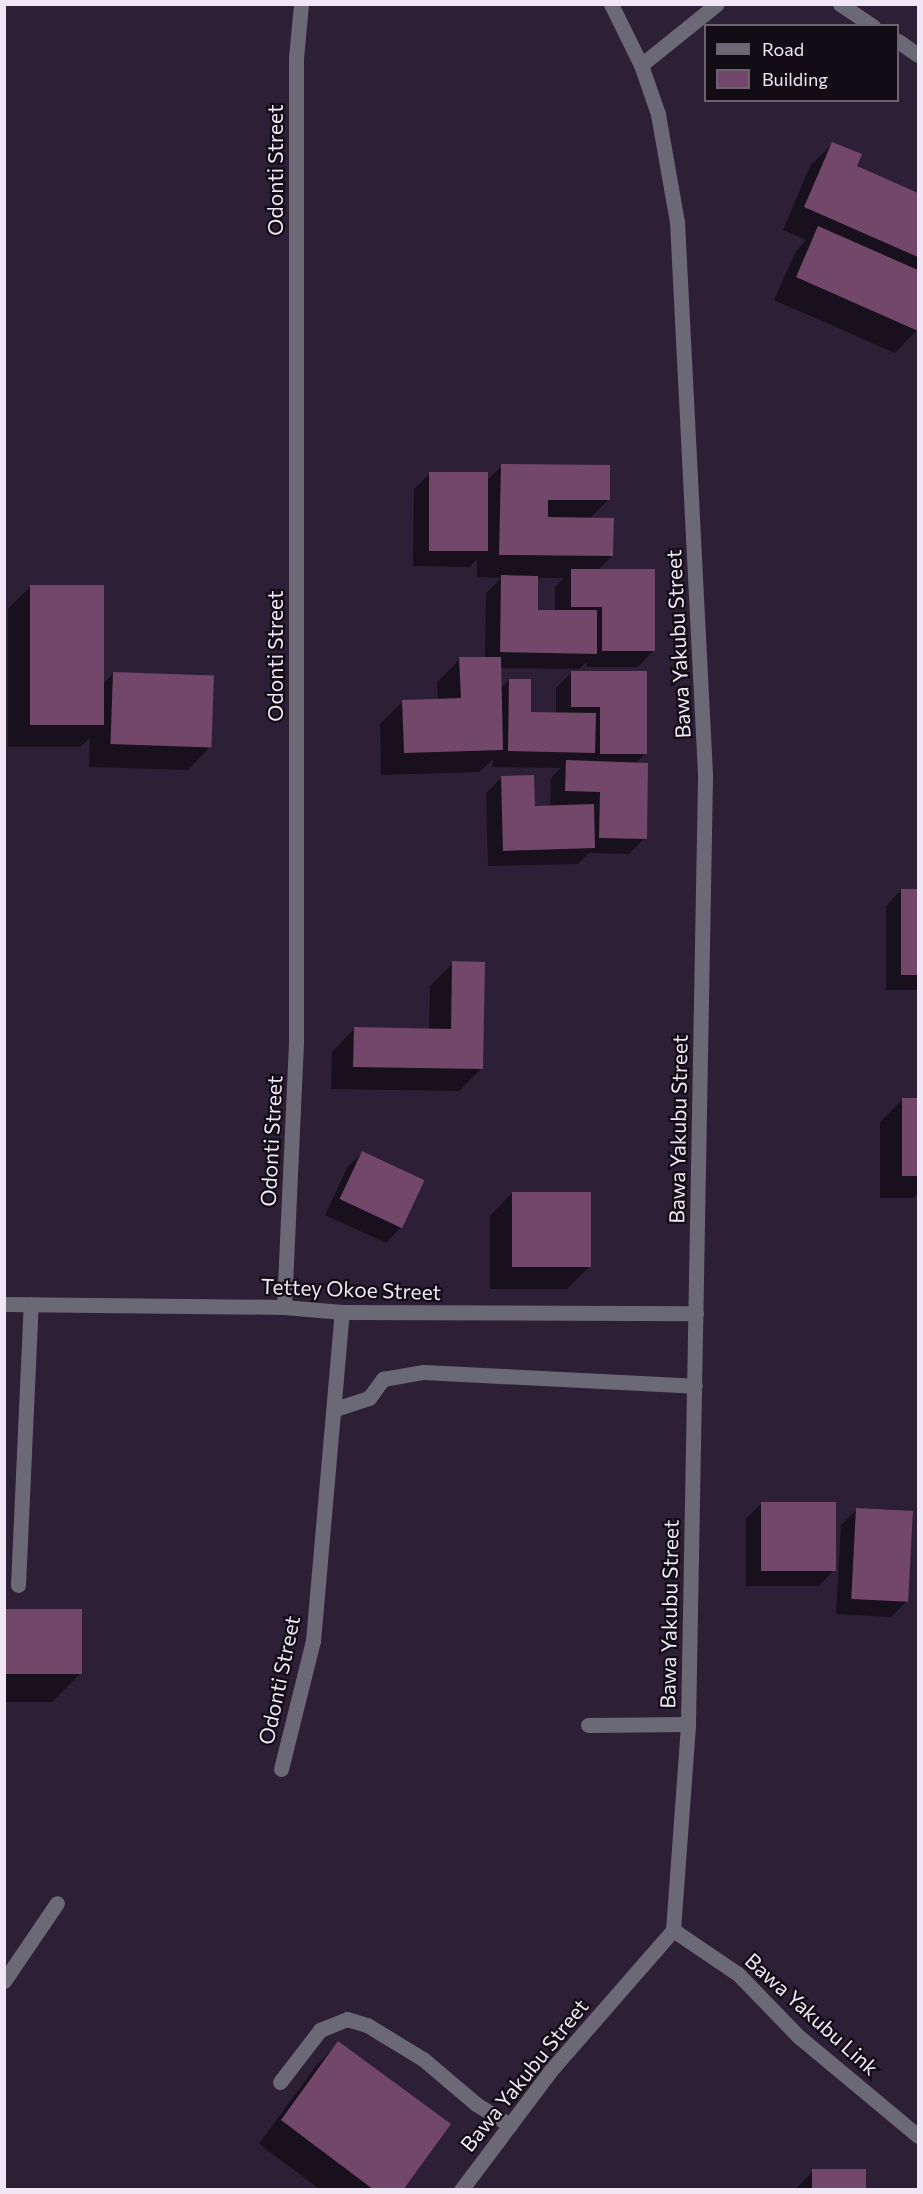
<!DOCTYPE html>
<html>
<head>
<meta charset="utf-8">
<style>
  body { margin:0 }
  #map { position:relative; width:923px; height:2194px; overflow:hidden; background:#2d1f35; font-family:Commissioner,sans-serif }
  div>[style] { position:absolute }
  .shadow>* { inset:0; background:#0007 }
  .building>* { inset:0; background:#724769; transform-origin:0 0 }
  .lane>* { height:15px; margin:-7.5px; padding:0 7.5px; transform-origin:7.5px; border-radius:7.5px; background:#6b6976 }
  .street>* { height:15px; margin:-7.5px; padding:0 7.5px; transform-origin:7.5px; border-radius:7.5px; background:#6b6976 }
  span { translate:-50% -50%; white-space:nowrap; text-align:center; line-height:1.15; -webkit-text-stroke:4.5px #120c15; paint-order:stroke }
  .street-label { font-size:21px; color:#f0e6f5 }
  .frame { position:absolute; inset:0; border:6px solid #f0e6f5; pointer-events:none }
  .legend { position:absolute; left:704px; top:24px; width:195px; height:78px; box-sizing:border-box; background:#120c15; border:2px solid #6b636f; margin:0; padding:8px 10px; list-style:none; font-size:18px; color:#f0e6f5 }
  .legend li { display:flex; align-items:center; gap:12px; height:30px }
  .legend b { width:30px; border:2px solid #6b636f }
</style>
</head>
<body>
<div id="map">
  <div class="shadow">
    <div style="clip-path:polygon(833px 143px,855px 167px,918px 194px,918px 329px,895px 353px,774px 300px,796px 251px,806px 240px,783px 230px,810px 166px)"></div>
    <div style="clip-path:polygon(evenodd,502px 466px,608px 500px,589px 519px,612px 556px,597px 571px,653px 651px,638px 667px,587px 667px,587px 662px,579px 669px,500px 668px,500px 689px,509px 680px,529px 714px,556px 714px,556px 688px,572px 672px,646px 753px,635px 764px,645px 838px,629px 854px,589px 853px,578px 864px,488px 866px,486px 793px,502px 777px,533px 808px,550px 807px,551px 778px,561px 768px,492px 767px,493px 759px,479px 772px,381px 775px,380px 724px,403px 701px,438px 700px,437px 682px,460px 659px,485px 659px,486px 593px,501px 578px,477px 577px,477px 559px,470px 567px,413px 566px,414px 489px,430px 473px,486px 481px,502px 466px,537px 578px,564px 578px,555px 587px,555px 612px,536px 611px,537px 578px)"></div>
    <div style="clip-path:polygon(31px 586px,103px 684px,113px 673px,210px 747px,188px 770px,89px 767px,90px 738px,80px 747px,8px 747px,8px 609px)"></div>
    <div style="clip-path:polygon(901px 890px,918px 890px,918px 990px,886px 990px,886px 906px)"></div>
    <div style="clip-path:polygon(453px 963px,482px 1068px,459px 1091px,331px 1089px,332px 1052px,354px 1029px,429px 1030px,430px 986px)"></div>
    <div style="clip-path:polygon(903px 1099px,918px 1099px,918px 1193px,913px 1198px,880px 1198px,880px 1122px)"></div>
    <div style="clip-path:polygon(362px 1152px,401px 1227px,386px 1243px,325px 1215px,347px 1168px)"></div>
    <div style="clip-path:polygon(512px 1193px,590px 1266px,567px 1289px,490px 1289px,490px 1216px)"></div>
    <div style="clip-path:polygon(762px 1503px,834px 1570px,819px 1586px,746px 1586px,746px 1519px)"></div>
    <div style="clip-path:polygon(857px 1509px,907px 1601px,891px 1617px,836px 1614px,841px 1525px)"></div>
    <div style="clip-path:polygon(4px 1611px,81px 1673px,52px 1702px,4px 1702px)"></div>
    <div style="clip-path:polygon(338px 2043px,401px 2190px,321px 2190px,259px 2144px,316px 2066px)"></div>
    <div style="clip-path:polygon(812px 2172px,865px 2190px,795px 2190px)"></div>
  </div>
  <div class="building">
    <div style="clip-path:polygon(832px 142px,862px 154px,857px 166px,918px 193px,918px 257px,804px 207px)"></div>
    <div style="clip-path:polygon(818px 226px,918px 270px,918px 331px,796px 277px)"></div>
    <div style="clip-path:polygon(501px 464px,610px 465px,610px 500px,548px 500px,548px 517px,614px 518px,613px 556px,499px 555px)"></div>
    <div style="left:429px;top:472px;width:59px;height:79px"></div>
    <div style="clip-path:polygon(571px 569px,655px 569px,655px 651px,602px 651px,602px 607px,571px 607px)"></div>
    <div style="clip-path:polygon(501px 575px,538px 576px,538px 610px,597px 610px,597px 654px,500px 652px)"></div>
    <div style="left:30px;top:585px;width:74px;height:140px"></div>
    <div style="clip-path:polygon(459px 657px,501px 657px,503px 750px,404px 753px,402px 700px,461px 698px)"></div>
    <div style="clip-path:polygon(571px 671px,647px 671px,647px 754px,600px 754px,600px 707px,571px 707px)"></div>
    <div style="left:113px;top:672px;width:101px;height:72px;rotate:2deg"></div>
    <div style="clip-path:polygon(509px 679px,531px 679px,531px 712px,596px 713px,595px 753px,508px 751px)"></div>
    <div style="clip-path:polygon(566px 760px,648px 763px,647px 839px,599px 838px,600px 792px,565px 791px)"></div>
    <div style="clip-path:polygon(534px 775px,535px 806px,594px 804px,595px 848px,503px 851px,501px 776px)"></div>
    <div style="left:901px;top:889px;width:17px;height:86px"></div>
    <div style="clip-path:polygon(452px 961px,485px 962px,483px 1069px,353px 1067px,354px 1027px,451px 1029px)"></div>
    <div style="left:902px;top:1098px;width:16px;height:78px"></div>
    <div style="left:362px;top:1151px;width:69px;height:53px;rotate:25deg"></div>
    <div style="left:512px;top:1192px;width:79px;height:75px"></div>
    <div style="left:761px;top:1502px;width:75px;height:69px"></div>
    <div style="left:856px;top:1508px;width:57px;height:91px;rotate:3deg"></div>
    <div style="left:82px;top:1609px;width:65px;height:78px;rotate:90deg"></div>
    <div style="clip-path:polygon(338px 2041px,451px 2124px,403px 2190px,374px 2190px,281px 2120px)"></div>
    <div style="left:866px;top:2169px;width:21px;height:54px;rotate:90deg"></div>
  </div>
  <div class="lane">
    <div style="left:335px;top:1409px;width:36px;rotate:-18deg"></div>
    <div style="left:369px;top:1398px;width:24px;rotate:-54deg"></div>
    <div style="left:383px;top:1379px;width:41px;rotate:-9.9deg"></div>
    <div style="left:423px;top:1372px;width:272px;rotate:2.9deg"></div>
    <div style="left:588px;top:1725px;width:100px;rotate:-0.6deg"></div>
    <div style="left:280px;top:2082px;width:66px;rotate:-52.4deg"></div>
    <div style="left:320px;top:2030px;width:29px;rotate:-22deg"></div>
    <div style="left:347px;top:2019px;width:21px;rotate:17deg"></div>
    <div style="left:367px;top:2025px;width:66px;rotate:31.3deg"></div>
    <div style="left:423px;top:2059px;width:70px;rotate:40.3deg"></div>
    <div style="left:476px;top:2104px;width:40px;rotate:32deg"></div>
  </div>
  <div class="street">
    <div style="left:840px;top:4px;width:40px;rotate:34deg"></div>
    <div style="left:898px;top:41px;width:24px;rotate:35deg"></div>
    <div style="left:641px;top:65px;width:97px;rotate:-38.8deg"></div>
    <div style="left:4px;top:1304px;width:280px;rotate:0.6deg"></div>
    <div style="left:284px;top:1307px;width:58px;rotate:4.9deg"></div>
    <div style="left:342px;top:1312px;width:354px;rotate:0.2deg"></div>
    <div style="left:284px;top:1307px;width:264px;rotate:-87.4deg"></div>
    <div style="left:296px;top:1043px;width:985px;rotate:-90deg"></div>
    <div style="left:296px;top:58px;width:54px;rotate:-84.7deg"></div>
    <div style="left:18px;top:1585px;width:281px;rotate:-87.4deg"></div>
    <div style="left:281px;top:1769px;width:132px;rotate:-76deg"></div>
    <div style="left:313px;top:1641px;width:330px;rotate:-85deg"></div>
    <div style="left:673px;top:1930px;width:78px;rotate:34.1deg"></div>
    <div style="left:738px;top:1974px;width:86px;rotate:45.9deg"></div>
    <div style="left:798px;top:2036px;width:156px;rotate:39.8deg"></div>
    <div style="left:4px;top:1981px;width:94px;rotate:-55.8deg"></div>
    <div style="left:461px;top:2190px;width:150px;rotate:-53.1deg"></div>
    <div style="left:551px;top:2070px;width:186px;rotate:-48.9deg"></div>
    <div style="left:673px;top:1930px;width:207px;rotate:-85.8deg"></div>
    <div style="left:688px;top:1724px;width:950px;rotate:-88.97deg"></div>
    <div style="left:705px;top:774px;width:553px;rotate:-92.9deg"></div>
    <div style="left:677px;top:222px;width:110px;rotate:-100deg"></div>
    <div style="left:658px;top:114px;width:52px;rotate:-109.1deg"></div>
    <div style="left:641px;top:65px;width:68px;rotate:-116.2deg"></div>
  </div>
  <div class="street-label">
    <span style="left:275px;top:170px;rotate:-90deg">Odonti Street</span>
    <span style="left:678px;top:644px;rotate:-93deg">Bawa Yakubu Street</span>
    <span style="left:275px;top:656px;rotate:-90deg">Odonti Street</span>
    <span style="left:678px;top:1129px;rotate:-89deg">Bawa Yakubu Street</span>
    <span style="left:271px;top:1141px;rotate:-87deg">Odonti Street</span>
    <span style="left:351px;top:1289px;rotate:2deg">Tettey Okoe Street</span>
    <span style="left:669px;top:1614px;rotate:-89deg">Bawa Yakubu Street</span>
    <span style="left:279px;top:1680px;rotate:-78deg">Odonti Street</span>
    <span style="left:812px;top:2014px;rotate:42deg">Bawa Yakubu Link</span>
    <span style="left:524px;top:2075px;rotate:-51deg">Bawa Yakubu Street</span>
  </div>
  <div class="frame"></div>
  <ul class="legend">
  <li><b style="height:8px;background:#6b6976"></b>Road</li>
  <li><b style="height:16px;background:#724769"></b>Building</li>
  </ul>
</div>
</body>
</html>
